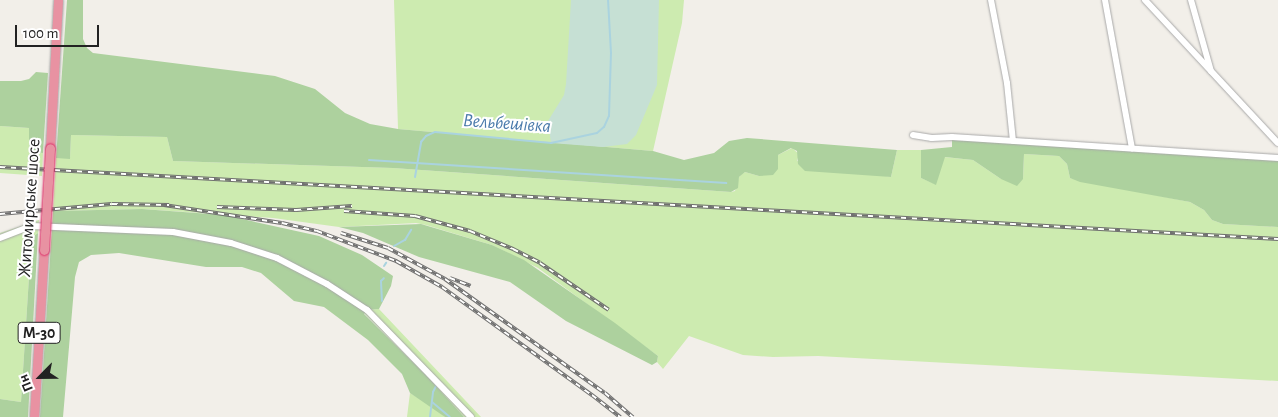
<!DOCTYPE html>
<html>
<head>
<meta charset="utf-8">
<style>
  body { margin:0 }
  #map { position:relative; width:1278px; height:417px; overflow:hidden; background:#f2efe9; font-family:"Alegreya Sans",sans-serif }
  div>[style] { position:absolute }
  .grass>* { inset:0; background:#cdebb0 }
  .forest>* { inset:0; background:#add19e }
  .wetland>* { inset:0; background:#c6e0d4 }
  .stream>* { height:2px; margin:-1px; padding:0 1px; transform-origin:1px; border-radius:1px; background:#aad3df }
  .roads { filter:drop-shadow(0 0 1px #a9a9a9) drop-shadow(0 0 1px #a9a9a9) }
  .minor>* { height:6px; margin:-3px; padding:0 3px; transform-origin:3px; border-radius:3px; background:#fff }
  .highway>* { height:9px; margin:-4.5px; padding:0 4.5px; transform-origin:4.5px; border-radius:4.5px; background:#e892a2 }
  .rail>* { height:4px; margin-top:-2px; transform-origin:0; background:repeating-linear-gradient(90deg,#fff 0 5.5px,#707070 0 11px); box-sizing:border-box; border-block:1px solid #707070 }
  .bridges { filter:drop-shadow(0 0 1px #dc2a67) drop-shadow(0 0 1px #dc2a67) }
  .highway-bridge>* { height:9px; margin:-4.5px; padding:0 4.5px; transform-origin:4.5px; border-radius:4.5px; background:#e892a2 }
  span { translate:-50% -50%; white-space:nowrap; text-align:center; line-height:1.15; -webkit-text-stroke:4px #fff; paint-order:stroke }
  .shield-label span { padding:1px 4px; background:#fff; border:1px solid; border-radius:4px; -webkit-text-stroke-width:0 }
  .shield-label { font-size:16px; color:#222; font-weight:700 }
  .street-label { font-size:18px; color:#222 }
  .water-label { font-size:19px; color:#4a7aab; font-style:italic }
  .north { position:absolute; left:15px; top:352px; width:50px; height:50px; -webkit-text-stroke:4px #fff; paint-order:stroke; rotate:247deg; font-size:14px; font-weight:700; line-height:20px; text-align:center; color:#222 }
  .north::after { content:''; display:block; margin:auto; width:18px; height:22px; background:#222; clip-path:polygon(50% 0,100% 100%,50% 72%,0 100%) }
  .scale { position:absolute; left:15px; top:25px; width:84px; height:22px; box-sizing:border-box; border:2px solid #222; border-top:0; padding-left:6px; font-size:15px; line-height:18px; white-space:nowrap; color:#222; -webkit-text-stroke:4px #fff; paint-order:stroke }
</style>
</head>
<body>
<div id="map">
  <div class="grass">
    <div style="clip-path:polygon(394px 0,684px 0,682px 23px,653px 151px,398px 129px)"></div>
    <div style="clip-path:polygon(0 126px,29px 128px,29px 152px,43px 153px,42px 176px,0 173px)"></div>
    <div style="clip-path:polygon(71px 135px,167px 137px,173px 161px,393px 168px,731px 192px,735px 191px,739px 177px,742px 174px,745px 172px,759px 176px,778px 165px,778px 155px,792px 148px,799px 154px,797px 161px,891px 177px,897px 150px,921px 150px,921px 178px,935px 184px,944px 157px,973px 160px,1001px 179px,1023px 179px,1024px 154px,1059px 156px,1067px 164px,1070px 178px,1190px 202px,1204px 210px,1212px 220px,1223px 224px,1278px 227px,1278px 381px,818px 356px,773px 357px,743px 355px,689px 336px,663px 369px,657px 362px,658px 356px,538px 268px,492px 245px,426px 225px,416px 223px,339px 227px,273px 218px,142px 209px,53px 211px,56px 158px,70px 158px)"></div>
    <div style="clip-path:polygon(39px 220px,38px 233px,28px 240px,29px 277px,21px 402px,0 399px,0 233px)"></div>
    <div style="clip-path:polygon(379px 309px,481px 417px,464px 417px,429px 378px,364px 313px,367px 310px)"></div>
    <div style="clip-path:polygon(410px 393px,439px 411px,445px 417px,407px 417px)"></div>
  </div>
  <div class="forest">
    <div style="clip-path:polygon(67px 0,83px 0,83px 39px,87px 48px,93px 53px,275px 76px,315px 89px,345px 113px,370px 124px,398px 129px,653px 151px,684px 160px,714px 153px,729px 141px,747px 138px,897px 150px,891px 177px,805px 171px,798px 164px,797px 151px,791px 148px,778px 155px,778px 169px,773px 175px,759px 176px,745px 172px,739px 177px,738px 188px,731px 192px,393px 168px,173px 161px,167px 137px,71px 135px,70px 159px,56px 158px)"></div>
    <div style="clip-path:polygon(36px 72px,48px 73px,43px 153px,29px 152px,29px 128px,0 126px,0 81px,21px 81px,29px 79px)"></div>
    <div style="clip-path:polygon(952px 137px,1278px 158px,1278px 227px,1223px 224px,1212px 220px,1204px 210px,1190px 202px,1080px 182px,1070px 178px,1067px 164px,1059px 156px,1024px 154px,1023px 179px,1017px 186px,1001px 179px,973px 160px,945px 157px,936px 185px,921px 178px,921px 150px,952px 147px)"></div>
    <div style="clip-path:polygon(142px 209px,224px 215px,319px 236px,362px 255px,393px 276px,391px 286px,379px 309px,367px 310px,364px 314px,429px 378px,464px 417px,445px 417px,410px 393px,402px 374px,368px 340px,324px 307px,294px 301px,261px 273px,242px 267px,206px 267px,119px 253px,91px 255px,79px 262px,75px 277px,63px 417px,40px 417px,53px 211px)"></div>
    <div style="clip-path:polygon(421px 224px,492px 245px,524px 260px,615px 323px,658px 356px,657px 362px,652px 365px,566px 321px,510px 282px,419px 257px,363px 233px,339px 227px)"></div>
    <div style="clip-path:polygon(38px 233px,28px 417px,0 417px,0 399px,21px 402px,29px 277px,28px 240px)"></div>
  </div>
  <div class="wetland">
    <div style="clip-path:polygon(571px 0,659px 0,657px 85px,636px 135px,627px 144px,603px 147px,551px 143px,548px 121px,564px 95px,566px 84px)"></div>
  </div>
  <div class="stream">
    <div style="left:369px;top:160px;width:358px;rotate:3.7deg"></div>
    <div style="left:415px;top:177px;width:36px;rotate:-80deg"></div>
    <div style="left:421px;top:142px;width:8px;rotate:-50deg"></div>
    <div style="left:426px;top:136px;width:10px;rotate:-24deg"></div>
    <div style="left:435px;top:132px;width:117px;rotate:5.4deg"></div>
    <div style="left:551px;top:143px;width:47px;rotate:-12.3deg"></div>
    <div style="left:597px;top:133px;width:9px;rotate:-41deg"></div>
    <div style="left:604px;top:127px;width:12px;rotate:-66deg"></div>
    <div style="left:609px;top:116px;width:63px;rotate:-88.2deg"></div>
    <div style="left:611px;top:53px;width:53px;rotate:-93.2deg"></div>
    <div style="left:394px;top:246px;width:13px;rotate:-29deg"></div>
    <div style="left:405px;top:240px;width:12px;rotate:-59deg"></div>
    <div style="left:384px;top:266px;width:4px;rotate:-56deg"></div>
    <div style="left:382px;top:301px;width:20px;rotate:-93deg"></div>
    <div style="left:381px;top:281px;width:4px;rotate:-45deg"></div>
    <div style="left:432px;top:402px;width:23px;rotate:40deg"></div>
    <div style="left:430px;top:417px;width:25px;rotate:-83deg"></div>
    <div style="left:433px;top:392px;width:9px;rotate:-63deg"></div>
  </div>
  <div class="roads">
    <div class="minor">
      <div style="left:991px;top:0;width:85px;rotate:79.1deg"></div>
      <div style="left:1007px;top:83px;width:58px;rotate:84.1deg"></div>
      <div style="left:1105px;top:0;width:151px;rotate:79.7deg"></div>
      <div style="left:1145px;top:0;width:195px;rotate:47.1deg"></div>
      <div style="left:1191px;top:0;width:74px;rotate:74.3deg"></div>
      <div style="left:913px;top:135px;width:19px;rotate:9deg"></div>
      <div style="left:932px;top:138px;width:20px;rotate:-3deg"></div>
      <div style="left:952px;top:137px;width:327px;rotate:3.7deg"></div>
      <div style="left:0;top:238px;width:34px;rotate:-21deg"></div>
      <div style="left:32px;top:226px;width:141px;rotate:2.4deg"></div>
      <div style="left:173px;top:232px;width:59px;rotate:10.7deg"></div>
      <div style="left:231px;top:243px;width:48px;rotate:18.1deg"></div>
      <div style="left:277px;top:258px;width:56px;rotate:27.5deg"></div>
      <div style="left:327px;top:284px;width:48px;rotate:33deg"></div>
      <div style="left:367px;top:310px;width:149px;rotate:45.8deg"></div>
    </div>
    <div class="highway">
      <div style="left:50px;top:148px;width:148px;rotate:-86.9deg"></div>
      <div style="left:34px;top:417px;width:167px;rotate:-86.6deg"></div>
    </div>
  </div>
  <div class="rail">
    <div style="left:0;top:167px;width:1280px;rotate:3.22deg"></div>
    <div style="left:164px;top:205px;width:119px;rotate:8.7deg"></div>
    <div style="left:282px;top:223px;width:36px;rotate:13deg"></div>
    <div style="left:317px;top:231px;width:85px;rotate:20.8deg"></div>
    <div style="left:396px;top:261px;width:53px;rotate:29.5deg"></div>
    <div style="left:442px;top:287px;width:185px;rotate:35.8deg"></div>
    <div style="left:592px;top:395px;width:36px;rotate:38deg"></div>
    <div style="left:217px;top:207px;width:79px;rotate:2.2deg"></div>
    <div style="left:296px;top:210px;width:56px;rotate:-4.1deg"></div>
    <div style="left:344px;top:211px;width:71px;rotate:4deg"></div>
    <div style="left:415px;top:216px;width:57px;rotate:15.3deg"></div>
    <div style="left:470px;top:231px;width:47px;rotate:22.7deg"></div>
    <div style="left:513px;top:249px;width:30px;rotate:27deg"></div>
    <div style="left:540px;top:263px;width:83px;rotate:34.3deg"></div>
    <div style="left:0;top:214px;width:112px;rotate:-5.1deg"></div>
    <div style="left:112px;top:204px;width:57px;rotate:1deg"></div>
    <div style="left:341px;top:233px;width:49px;rotate:17.7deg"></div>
    <div style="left:388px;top:248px;width:65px;rotate:28.5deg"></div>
    <div style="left:445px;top:279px;width:196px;rotate:35.5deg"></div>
    <div style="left:605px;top:393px;width:37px;rotate:41deg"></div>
    <div style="left:450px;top:278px;width:22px;rotate:21deg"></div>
  </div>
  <div class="bridges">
    <div class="highway-bridge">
      <div style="left:44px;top:250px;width:102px;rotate:-86.6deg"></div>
    </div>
  </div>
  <div class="shield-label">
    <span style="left:39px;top:333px">М-30</span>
  </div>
  <div class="street-label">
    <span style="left:30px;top:208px;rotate:-86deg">Житомирське шосе</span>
  </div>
  <div class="water-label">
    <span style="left:507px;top:124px;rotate:4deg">Вельбешівка</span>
  </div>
  <div class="north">Пн</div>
  <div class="scale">100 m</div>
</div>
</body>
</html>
